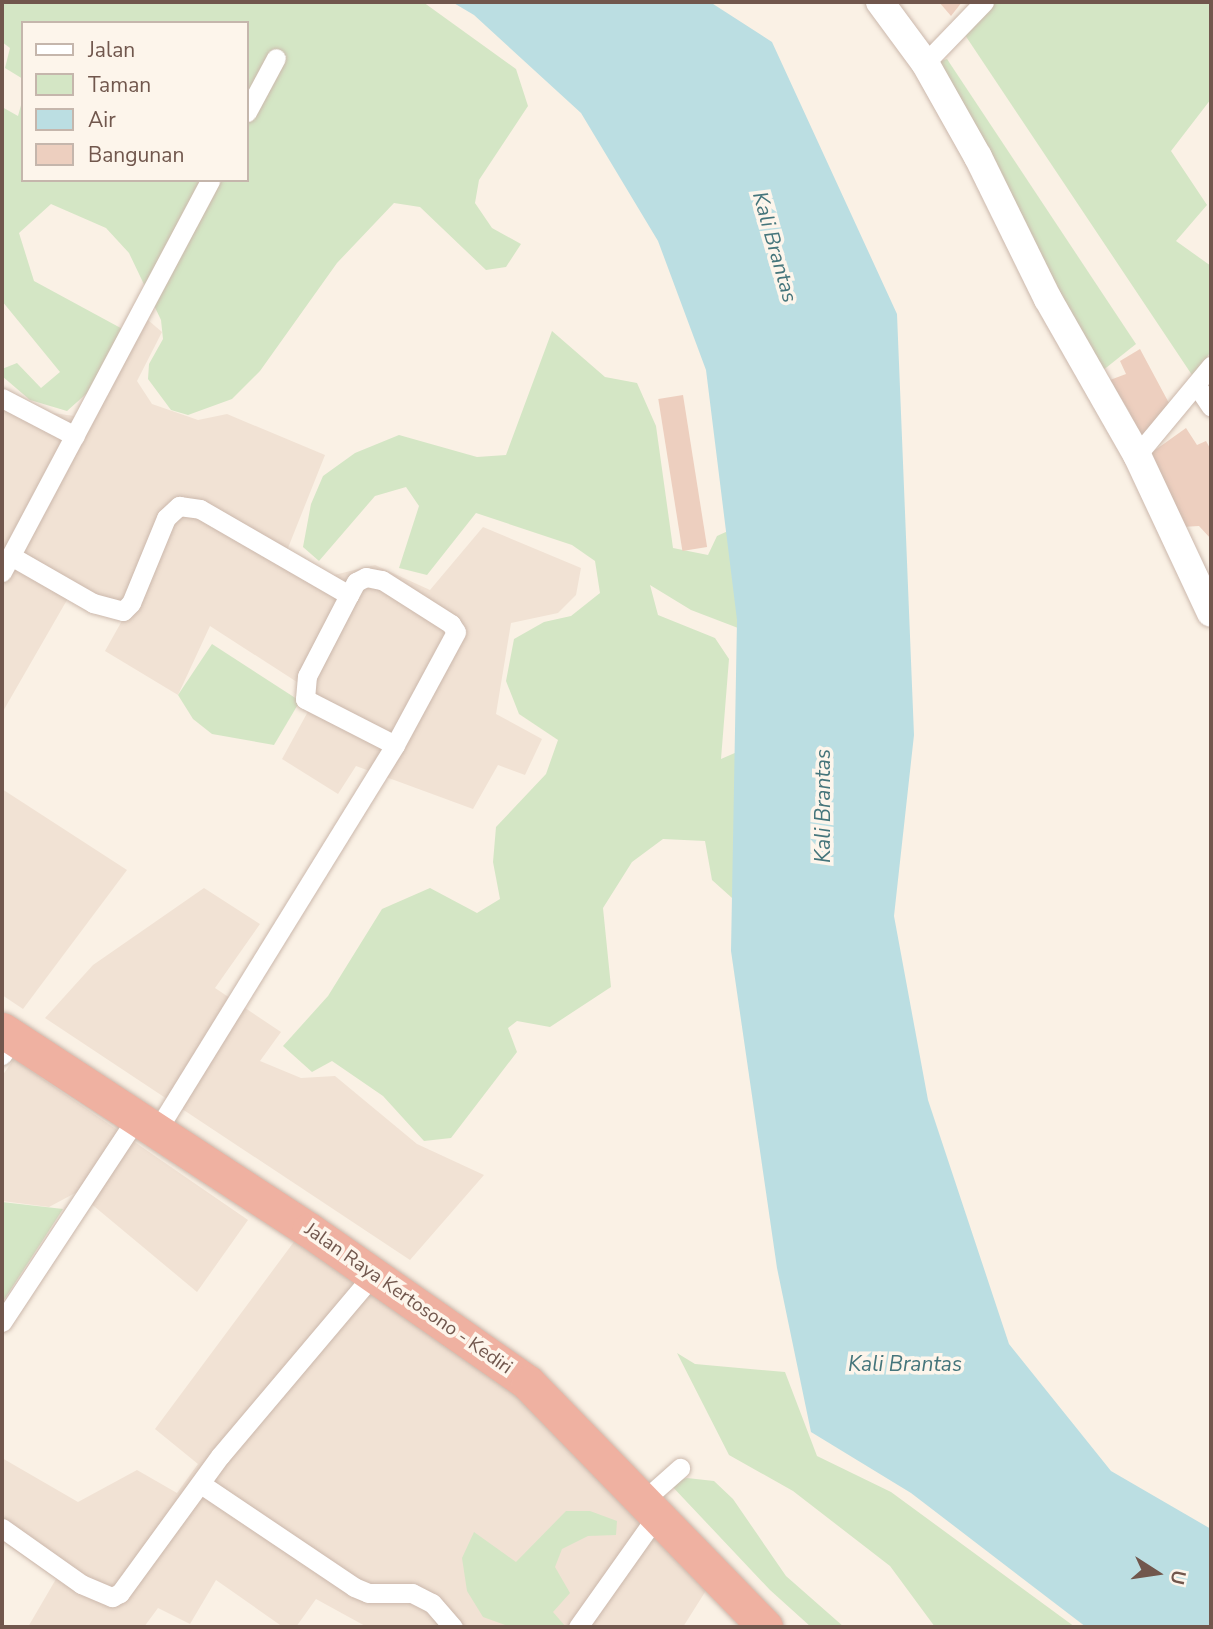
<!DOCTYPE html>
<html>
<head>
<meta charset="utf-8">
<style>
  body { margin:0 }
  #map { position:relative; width:1213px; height:1629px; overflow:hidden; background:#faf1e5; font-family:"Nunito Sans",sans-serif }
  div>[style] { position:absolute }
  .residential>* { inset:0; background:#f1e2d4 }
  .green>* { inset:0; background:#d4e6c5 }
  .water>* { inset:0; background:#bbdee2 }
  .building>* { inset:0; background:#edcfbf; transform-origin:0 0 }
  .roads { filter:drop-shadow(0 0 2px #cbb8ac) drop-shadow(0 0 2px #cbb8ac) }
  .street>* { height:19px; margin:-9.5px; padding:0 9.5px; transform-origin:9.5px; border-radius:9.5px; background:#fff }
  .secondary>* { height:28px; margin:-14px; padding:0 14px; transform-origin:14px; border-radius:14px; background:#fff }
  .highway>* { height:35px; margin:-17.5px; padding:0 17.5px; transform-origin:17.5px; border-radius:17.5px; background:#efb1a1 }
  span { translate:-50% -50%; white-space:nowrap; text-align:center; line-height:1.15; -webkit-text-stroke:7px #fdf5eb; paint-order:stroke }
  .street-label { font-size:19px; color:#71574d }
  .water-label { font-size:21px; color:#45757b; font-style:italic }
  .frame { position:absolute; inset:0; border:4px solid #71574d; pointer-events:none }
  .legend { position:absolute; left:21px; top:21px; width:228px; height:161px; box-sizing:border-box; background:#fdf5eb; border:2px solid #c5b6ac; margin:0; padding:9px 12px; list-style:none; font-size:21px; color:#71574d }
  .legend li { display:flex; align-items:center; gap:14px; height:35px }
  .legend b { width:35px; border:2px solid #c5b6ac }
  .north { position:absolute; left:1122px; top:1538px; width:70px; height:70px; -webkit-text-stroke:5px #fdf5eb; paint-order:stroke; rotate:102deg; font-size:19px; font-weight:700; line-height:28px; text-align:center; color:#71574d }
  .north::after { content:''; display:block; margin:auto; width:24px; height:32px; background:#71574d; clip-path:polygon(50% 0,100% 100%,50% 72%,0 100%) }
</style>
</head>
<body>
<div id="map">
  <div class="residential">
    <div style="clip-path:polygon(142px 315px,162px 332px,137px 381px,152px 404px,198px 420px,227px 414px,325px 455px,286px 553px,330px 576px,375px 565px,430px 590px,483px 527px,581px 568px,576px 595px,558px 613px,511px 623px,496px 714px,542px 739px,525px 775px,498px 765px,473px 809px,356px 766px,338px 794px,282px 759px,317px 695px,210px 626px,178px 695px,105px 651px,123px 619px,71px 593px,2px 713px,2px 395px,52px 413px,82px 417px)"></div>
    <div style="clip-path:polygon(2px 789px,127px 870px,23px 1009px,2px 995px)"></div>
    <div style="clip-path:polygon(204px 888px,260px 924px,215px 988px,281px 1032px,260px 1061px,301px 1078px,335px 1076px,417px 1144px,484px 1175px,410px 1260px,45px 1018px,93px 965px)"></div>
    <div style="clip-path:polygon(14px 1059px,248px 1220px,197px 1292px,77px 1192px,49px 1207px,2px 1201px,2px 1076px)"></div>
    <div style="clip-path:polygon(299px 1235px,480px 1358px,707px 1589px,683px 1627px,367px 1627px,316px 1599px,296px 1627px,283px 1627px,216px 1580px,190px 1624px,158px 1608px,144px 1627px,28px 1627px,56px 1579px,2px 1541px,2px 1458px,78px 1502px,137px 1470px,177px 1493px,198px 1464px,155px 1429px)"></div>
  </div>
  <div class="green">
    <div style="clip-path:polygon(2px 2px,423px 2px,516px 69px,528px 106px,479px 180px,475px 203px,492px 228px,521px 244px,506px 267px,486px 270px,420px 207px,394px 203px,337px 263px,260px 371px,232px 399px,188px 415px,171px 410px,148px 379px,149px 364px,163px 339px,161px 320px,129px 253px,106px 228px,51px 204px,19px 233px,34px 281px,128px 332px,95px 386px,67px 411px,30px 400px,2px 376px,2px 369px,17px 363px,41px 388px,60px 372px,2px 301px,2px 107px,18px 116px,23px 98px,23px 180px,247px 180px,247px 23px,23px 23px,23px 79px,5px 68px,10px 48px,2px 42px)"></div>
    <div style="clip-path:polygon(995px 2px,1211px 2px,1211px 99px,1171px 151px,1207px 205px,1176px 241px,1211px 266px,1211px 351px,1194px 378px,965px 35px)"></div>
    <div style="clip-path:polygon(947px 59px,1136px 344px,1102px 371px,938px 62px)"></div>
    <div style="clip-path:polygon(552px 331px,605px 377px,637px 383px,656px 426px,673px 548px,708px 555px,717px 536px,748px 522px,759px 636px,691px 610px,650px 585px,658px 615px,715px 638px,729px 659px,721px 759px,760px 742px,741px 906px,712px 880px,705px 841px,663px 839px,632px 862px,603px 908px,611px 987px,550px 1027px,517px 1021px,508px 1028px,517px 1052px,451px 1138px,424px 1141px,383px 1096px,332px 1061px,312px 1072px,283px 1046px,328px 996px,382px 909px,430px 888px,477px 913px,500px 899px,493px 862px,496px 827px,546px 774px,558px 740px,519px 714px,506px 681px,514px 639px,544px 622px,571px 616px,600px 593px,595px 561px,572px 545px,476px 513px,427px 575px,399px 568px,419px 506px,406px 487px,375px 496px,319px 561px,303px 547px,311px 504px,323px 476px,355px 453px,399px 435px,477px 457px,506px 455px)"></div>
    <div style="clip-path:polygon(212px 644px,300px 701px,274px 745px,212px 734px,193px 719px,178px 695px)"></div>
    <div style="clip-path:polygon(2px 1202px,63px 1209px,2px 1303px)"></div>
    <div style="clip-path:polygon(677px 1353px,695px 1364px,785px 1372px,817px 1456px,891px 1492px,1075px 1627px,935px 1627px,890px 1566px,793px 1491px,729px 1455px)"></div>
    <div style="clip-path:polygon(687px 1478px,714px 1481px,733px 1499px,786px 1576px,844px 1627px,811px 1627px,770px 1590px,669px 1483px)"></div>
    <div style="clip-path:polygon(566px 1511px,590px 1511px,617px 1521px,616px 1535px,588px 1536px,562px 1549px,555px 1567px,570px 1593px,553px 1612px,566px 1627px,511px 1627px,483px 1617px,467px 1591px,462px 1558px,474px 1532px,516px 1562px)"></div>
  </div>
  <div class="water">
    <div style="clip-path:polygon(452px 2px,710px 2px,772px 42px,897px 314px,914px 735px,894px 916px,928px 1100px,1009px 1344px,1111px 1471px,1211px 1529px,1211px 1627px,1086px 1627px,911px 1493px,811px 1432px,777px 1268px,731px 951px,737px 620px,706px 370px,658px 241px,581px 113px,474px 15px)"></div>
  </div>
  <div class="building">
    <div style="clip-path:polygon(939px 2px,962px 2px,951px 16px)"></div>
    <div style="clip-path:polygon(1140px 349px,1170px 405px,1142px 440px,1125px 418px,1130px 413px,1110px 380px,1126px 374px,1120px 361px)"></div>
    <div style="left:683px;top:395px;width:154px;height:25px;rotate:81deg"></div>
    <div style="clip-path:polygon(1186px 428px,1197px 445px,1206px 441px,1211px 450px,1211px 539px,1199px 526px,1182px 527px,1151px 453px)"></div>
  </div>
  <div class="roads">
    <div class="street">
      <div style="left:925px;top:63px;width:85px;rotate:-46deg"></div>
      <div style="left:247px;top:112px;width:61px;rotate:-61.8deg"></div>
      <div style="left:1197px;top:386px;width:25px;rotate:56deg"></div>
      <div style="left:2px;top:398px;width:82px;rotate:27.5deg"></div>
      <div style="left:1137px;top:455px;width:116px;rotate:-50.3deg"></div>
      <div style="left:11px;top:556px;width:95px;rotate:29.8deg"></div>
      <div style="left:93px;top:603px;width:31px;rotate:15deg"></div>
      <div style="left:123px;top:611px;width:11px;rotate:-45deg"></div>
      <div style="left:131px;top:603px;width:92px;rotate:-67.6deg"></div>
      <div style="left:166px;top:518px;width:18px;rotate:-43deg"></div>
      <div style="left:179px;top:506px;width:21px;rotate:8deg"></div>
      <div style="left:200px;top:509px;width:172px;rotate:30deg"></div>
      <div style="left:349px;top:595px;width:91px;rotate:117.4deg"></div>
      <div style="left:307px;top:676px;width:23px;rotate:95deg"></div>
      <div style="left:305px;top:699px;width:101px;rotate:27.1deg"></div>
      <div style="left:395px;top:745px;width:453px;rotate:121.7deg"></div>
      <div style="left:2px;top:572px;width:444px;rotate:-62deg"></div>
      <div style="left:349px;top:595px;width:15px;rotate:-62deg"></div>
      <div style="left:356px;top:582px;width:11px;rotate:-27deg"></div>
      <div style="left:366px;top:577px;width:16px;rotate:11deg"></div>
      <div style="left:382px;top:580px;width:82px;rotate:32.5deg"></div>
      <div style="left:451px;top:624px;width:9px;rotate:58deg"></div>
      <div style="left:456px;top:632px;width:128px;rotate:118.4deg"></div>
      <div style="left:2px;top:1055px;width:21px;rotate:-55deg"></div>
      <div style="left:2px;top:1322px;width:245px;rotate:-56.6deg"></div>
      <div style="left:201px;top:1484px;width:184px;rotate:33.9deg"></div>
      <div style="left:354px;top:1587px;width:15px;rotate:23deg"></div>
      <div style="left:368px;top:1593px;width:44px"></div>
      <div style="left:412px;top:1593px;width:22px;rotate:27deg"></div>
      <div style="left:432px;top:1603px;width:32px;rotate:49deg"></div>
      <div style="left:645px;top:1499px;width:47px;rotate:-41.5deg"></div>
      <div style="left:2px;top:1528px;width:97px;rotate:35.3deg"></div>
      <div style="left:81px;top:1584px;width:34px;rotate:23deg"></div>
      <div style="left:112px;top:1597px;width:9px;rotate:-27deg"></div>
      <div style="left:120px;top:1593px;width:170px;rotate:-53.9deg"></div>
      <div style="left:220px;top:1456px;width:238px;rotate:-49.8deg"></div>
      <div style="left:578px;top:1627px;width:138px;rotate:-54.7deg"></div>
    </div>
    <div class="secondary">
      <div style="left:880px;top:2px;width:76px;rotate:53.6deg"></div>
      <div style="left:925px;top:63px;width:108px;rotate:60.6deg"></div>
      <div style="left:978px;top:157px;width:158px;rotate:63.8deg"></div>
      <div style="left:1048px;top:299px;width:180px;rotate:60.3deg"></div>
      <div style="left:1137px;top:455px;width:174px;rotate:64.9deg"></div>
    </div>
    <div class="highway">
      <div style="left:2px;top:1030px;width:366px;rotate:33.1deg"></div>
      <div style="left:309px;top:1230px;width:267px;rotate:34.9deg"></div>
      <div style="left:528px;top:1383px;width:340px;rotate:45.8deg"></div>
    </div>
  </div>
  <div class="street-label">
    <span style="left:408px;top:1299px;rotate:35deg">Jalan Raya Kertosono - Kediri</span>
  </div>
  <div class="water-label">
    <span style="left:775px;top:247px;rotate:74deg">Kali Brantas</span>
    <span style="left:823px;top:806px;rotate:-90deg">Kali Brantas</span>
    <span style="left:905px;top:1364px">Kali Brantas</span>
  </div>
  <div class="frame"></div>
  <ul class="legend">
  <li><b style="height:9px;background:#fff"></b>Jalan</li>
  <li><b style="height:19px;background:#d4e6c5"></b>Taman</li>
  <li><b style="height:19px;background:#bbdee2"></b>Air</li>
  <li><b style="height:19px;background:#edcfbf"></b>Bangunan</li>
  </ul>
  <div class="north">U</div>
</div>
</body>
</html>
